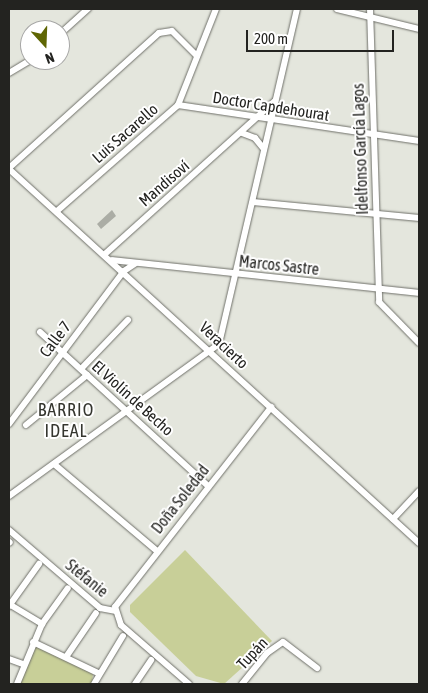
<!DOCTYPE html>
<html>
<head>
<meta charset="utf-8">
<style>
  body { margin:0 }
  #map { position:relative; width:428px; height:693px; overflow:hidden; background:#e4e6dd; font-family:"Asap Condensed",sans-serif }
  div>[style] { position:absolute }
  .green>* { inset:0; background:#c8cf98 }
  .building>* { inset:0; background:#abada5 }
  .roads { filter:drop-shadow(0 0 1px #6f7069) drop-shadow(0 0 1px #6f7069) }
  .minor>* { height:6px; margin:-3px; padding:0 3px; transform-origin:3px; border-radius:3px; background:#fff }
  span { translate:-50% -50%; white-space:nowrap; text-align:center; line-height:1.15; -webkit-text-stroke:4px #fff; paint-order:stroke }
  .street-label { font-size:16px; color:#232320 }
  .neighbourhood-label { font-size:18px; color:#35362f; letter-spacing:1px }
  .frame { position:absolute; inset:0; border:10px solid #232320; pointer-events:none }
  .north { position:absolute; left:20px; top:20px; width:50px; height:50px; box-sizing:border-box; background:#fff; border:1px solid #a7a7a6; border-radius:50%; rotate:160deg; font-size:14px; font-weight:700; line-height:20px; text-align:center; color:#232320 }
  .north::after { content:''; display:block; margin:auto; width:18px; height:22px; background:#5f6604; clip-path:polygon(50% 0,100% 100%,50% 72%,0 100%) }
  .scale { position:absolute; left:246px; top:30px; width:148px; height:22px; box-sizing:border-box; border:2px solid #232320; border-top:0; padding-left:6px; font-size:15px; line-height:18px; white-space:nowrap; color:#232320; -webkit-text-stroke:4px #fff; paint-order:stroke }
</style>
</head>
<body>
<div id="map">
  <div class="green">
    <div style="clip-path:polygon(185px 550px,272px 641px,224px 684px,196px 676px,130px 612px,130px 605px)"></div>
    <div style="clip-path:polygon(35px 646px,93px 673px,92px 684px,20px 684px)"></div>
  </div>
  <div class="building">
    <div style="clip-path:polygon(112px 210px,116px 216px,101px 229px,97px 224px)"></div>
  </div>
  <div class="roads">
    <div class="minor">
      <div style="left:337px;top:9px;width:84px;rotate:13.7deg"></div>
      <div style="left:370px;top:9px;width:293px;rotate:88.2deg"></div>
      <div style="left:379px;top:302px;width:57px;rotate:45.7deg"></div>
      <div style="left:60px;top:34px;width:38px;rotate:-42deg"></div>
      <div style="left:9px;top:73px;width:26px;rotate:-31deg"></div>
      <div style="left:178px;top:105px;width:244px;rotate:8.5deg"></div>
      <div style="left:242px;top:133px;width:14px;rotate:21deg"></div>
      <div style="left:255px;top:138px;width:14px;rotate:51deg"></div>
      <div style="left:9px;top:168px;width:202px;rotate:-42deg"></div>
      <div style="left:159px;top:33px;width:13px;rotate:-9deg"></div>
      <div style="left:172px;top:31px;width:35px;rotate:45deg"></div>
      <div style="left:9px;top:169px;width:555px;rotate:42.37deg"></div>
      <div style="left:253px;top:202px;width:167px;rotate:5.5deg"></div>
      <div style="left:57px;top:211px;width:161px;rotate:-41.2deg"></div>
      <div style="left:178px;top:105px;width:103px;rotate:-68.4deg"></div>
      <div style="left:105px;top:254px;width:229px;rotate:-42deg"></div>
      <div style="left:112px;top:260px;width:309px;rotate:6.1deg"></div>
      <div style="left:40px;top:332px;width:228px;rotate:42.5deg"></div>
      <div style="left:81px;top:369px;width:68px;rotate:-46.2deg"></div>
      <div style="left:9px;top:424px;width:191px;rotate:-53.1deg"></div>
      <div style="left:124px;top:271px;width:14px;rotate:-34deg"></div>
      <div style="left:26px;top:425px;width:79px;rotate:-39.3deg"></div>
      <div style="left:54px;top:464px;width:135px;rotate:40.2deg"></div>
      <div style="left:9px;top:496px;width:259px;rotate:-35.9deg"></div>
      <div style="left:219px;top:344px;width:344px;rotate:-76.9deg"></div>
      <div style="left:393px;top:519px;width:38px;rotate:-47deg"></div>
      <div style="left:9px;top:530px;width:120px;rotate:40.6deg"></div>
      <div style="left:100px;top:608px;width:15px;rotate:11deg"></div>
      <div style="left:9px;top:543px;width:1px;rotate:-45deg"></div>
      <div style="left:9px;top:604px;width:39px;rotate:31deg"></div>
      <div style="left:9px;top:606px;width:52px;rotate:-54.5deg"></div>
      <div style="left:33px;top:642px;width:72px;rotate:25.5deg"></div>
      <div style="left:66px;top:657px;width:53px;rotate:-55.7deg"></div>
      <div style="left:9px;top:659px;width:15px;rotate:20deg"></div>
      <div style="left:17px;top:684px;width:65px;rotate:-67.4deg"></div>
      <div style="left:42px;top:624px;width:44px;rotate:-54.2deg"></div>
      <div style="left:94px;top:684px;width:56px;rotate:-58.9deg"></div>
      <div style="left:135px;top:684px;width:29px;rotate:-56deg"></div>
      <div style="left:189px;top:684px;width:90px;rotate:-139.1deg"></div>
      <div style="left:121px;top:625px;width:19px;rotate:-108deg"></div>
      <div style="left:115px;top:607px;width:254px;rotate:-52deg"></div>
      <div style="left:242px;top:684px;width:40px;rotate:-51deg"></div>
      <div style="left:267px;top:653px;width:19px;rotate:-35deg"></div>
      <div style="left:283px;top:642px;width:43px;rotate:37.4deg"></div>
    </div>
  </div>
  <div class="street-label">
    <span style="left:271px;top:106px;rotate:9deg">Doctor Capdehourat</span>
    <span style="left:125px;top:133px;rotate:-41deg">Luis Sacarello</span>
    <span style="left:360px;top:149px;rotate:-92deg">Idelfonso García Lagos</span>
    <span style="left:164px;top:183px;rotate:-41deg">Mandisoví</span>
    <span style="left:279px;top:265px;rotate:6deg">Marcos Sastre</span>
    <span style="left:55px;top:339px;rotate:-53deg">Calle 7</span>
    <span style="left:224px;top:345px;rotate:43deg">Veracierto</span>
    <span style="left:133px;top:398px;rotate:42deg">El Violín de Becho</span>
    <span style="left:180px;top:499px;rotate:-52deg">Doña Soledad</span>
    <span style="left:87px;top:578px;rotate:39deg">Stéfanie</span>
    <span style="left:252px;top:653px;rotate:-47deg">Tupán</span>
  </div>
  <div class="neighbourhood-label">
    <span style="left:66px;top:421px">BARRIO<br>IDEAL</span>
  </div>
  <div class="frame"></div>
  <div class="north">N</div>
  <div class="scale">200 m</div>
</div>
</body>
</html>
